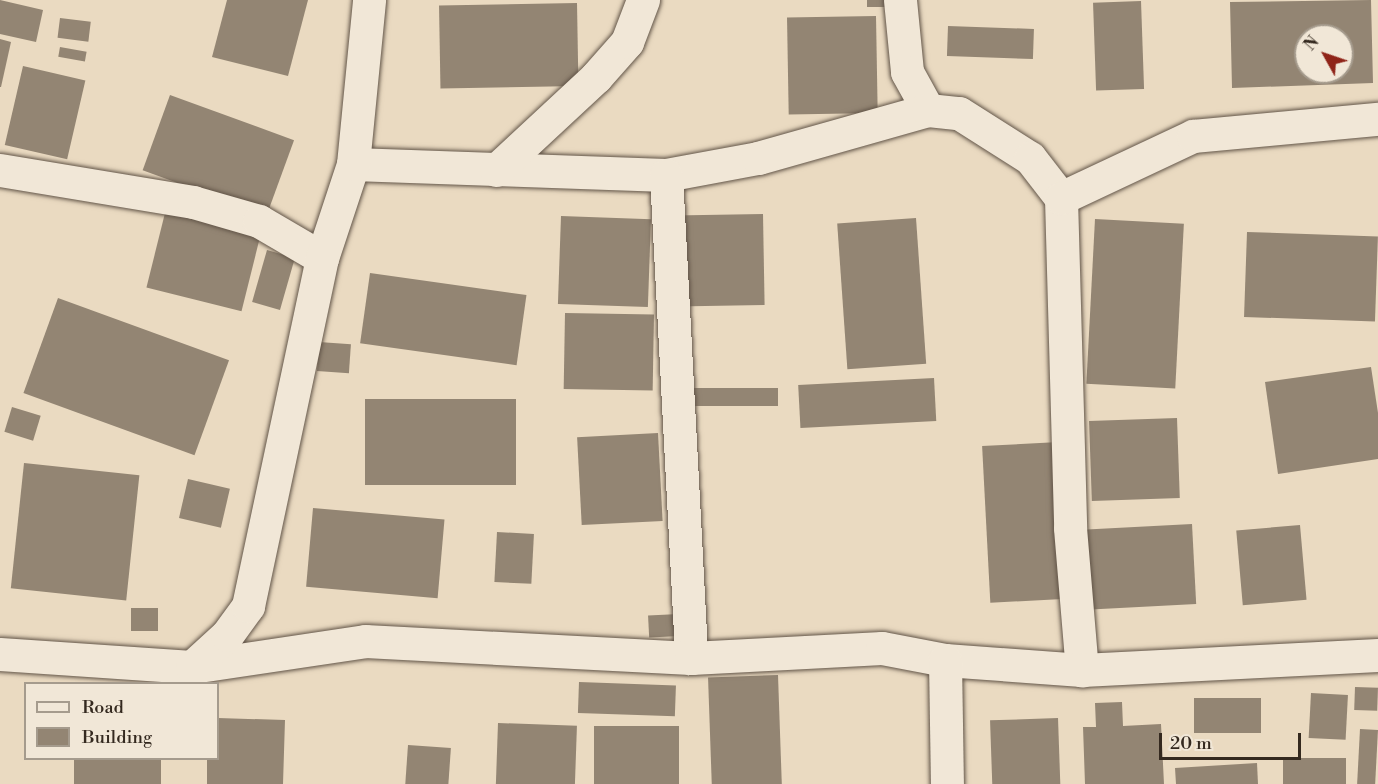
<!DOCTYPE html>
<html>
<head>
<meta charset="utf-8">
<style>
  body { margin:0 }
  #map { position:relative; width:1378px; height:784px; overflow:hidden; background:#eadac1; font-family:"Libre Bodoni",serif }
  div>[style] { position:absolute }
  .building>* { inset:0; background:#938573; transform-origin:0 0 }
  .roads { filter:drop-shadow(0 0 2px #625548) drop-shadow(0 0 2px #625548) }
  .minor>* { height:33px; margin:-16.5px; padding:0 16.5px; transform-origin:16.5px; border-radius:16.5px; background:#f1e7d7 }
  span { translate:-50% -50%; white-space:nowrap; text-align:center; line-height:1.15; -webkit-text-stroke:5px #f1e7d7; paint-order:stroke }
  .legend { position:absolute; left:24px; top:682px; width:195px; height:78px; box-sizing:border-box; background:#f1e7d7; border:2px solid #a59b8d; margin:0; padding:8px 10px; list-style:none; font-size:18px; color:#34291f }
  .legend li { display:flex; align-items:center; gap:12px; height:30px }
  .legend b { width:30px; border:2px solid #a59b8d }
  .north { position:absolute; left:1294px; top:24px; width:60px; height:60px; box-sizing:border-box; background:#f1e7d7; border:2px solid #a59b8d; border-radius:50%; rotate:310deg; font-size:16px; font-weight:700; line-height:24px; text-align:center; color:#34291f }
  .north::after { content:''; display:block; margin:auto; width:21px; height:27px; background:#8f2418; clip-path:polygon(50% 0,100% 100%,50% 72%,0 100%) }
  .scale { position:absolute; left:1159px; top:733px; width:142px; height:27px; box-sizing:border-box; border:3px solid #34291f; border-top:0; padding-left:8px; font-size:18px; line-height:21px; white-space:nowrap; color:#34291f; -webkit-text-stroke:4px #f1e7d7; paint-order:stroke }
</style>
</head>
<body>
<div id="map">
  <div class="building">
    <div style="clip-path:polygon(0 0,43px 10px,36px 42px,0 34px)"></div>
    <div style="clip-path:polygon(227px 0,308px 0,288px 76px,212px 57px)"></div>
    <div style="left:867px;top:0;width:20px;height:7px"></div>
    <div style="clip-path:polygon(evenodd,1371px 0,1373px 83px,1232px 88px,1230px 2px,1371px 0,1306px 36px,1342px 36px,1342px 72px,1306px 72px,1306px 36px)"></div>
    <div style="left:1141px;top:1px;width:88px;height:48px;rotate:88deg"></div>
    <div style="left:577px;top:3px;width:83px;height:138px;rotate:89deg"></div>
    <div style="left:876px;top:16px;width:97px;height:89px;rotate:89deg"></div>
    <div style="left:60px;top:18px;width:31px;height:20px;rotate:7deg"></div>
    <div style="left:948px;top:26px;width:86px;height:30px;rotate:2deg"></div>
    <div style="clip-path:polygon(0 39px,11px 42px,1px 87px,0 87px)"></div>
    <div style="left:60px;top:47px;width:27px;height:10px;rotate:10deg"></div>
    <div style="left:23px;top:66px;width:64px;height:81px;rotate:13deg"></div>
    <div style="left:170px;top:95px;width:132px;height:80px;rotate:20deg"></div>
    <div style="left:167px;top:205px;width:98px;height:85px;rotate:14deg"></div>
    <div style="left:763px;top:214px;width:91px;height:89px;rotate:89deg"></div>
    <div style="left:561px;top:216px;width:90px;height:88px;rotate:2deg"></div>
    <div style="left:916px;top:218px;width:146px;height:79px;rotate:86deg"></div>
    <div style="left:1095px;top:219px;width:89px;height:165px;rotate:3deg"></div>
    <div style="left:1247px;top:232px;width:131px;height:85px;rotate:2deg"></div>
    <div style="left:267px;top:250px;width:29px;height:54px;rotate:16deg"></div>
    <div style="left:370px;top:273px;width:158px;height:71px;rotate:8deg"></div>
    <div style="left:58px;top:298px;width:182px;height:101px;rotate:20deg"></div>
    <div style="left:565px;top:313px;width:89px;height:76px;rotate:1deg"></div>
    <div style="left:319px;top:342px;width:32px;height:29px;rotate:4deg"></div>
    <div style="clip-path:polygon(1371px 367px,1378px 413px,1378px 459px,1278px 474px,1265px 382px)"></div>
    <div style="left:934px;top:378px;width:43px;height:136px;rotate:87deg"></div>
    <div style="left:690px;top:388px;width:88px;height:18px"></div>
    <div style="left:365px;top:399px;width:151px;height:86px"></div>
    <div style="left:12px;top:407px;width:30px;height:26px;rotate:17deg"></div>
    <div style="left:1177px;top:418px;width:80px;height:88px;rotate:88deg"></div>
    <div style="left:658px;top:433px;width:88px;height:81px;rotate:87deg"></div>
    <div style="left:1059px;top:442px;width:157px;height:77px;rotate:87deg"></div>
    <div style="left:24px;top:463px;width:116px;height:126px;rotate:6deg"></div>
    <div style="left:188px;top:479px;width:43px;height:40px;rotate:13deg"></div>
    <div style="left:313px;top:508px;width:132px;height:79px;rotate:5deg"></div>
    <div style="left:1192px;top:524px;width:80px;height:110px;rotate:87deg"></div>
    <div style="left:1300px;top:525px;width:75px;height:64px;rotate:85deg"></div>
    <div style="left:497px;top:532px;width:37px;height:50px;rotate:3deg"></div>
    <div style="left:131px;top:608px;width:27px;height:23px"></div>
    <div style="left:679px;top:614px;width:22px;height:31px;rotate:87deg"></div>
    <div style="left:778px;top:675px;width:109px;height:70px;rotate:88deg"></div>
    <div style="left:579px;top:682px;width:97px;height:31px;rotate:2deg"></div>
    <div style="left:1355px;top:687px;width:23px;height:23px;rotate:2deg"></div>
    <div style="left:1311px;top:693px;width:37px;height:45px;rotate:3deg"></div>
    <div style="left:1194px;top:698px;width:67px;height:35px"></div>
    <div style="clip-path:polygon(1122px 702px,1123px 726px,1161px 724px,1164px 784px,1085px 784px,1083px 727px,1096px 727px,1095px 703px)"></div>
    <div style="clip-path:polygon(218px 718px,285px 720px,283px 784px,207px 784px,207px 758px,218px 758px)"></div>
    <div style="left:1058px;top:718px;width:66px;height:68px;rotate:88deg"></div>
    <div style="left:498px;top:723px;width:79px;height:61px;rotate:2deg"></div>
    <div style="left:679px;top:726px;width:58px;height:85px;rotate:90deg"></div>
    <div style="left:1360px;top:729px;width:18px;height:55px;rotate:3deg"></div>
    <div style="left:408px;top:745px;width:43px;height:39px;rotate:4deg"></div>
    <div style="left:74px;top:758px;width:87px;height:26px"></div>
    <div style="left:1283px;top:758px;width:63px;height:26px"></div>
    <div style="clip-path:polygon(1257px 763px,1258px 784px,1176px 784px,1175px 768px)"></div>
  </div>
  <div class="roads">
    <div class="minor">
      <div style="left:900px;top:0;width:72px;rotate:84.4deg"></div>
      <div style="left:907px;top:72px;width:43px;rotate:61.1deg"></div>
      <div style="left:353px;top:164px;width:313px;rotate:2deg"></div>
      <div style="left:666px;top:175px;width:94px;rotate:-10.5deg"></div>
      <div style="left:758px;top:158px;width:177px;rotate:-15.8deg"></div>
      <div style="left:928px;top:110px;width:31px;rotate:6deg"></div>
      <div style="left:959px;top:113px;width:84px;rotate:32.4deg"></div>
      <div style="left:1030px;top:158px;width:51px;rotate:52.2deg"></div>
      <div style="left:1061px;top:198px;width:330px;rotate:88.4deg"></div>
      <div style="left:1070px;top:528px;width:143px;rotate:85.2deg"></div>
      <div style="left:0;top:170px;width:196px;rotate:9.4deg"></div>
      <div style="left:193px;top:202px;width:69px;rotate:16.1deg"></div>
      <div style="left:259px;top:221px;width:73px;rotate:30.4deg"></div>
      <div style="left:496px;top:170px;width:137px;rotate:-42.9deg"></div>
      <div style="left:596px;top:77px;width:47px;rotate:-48.5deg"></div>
      <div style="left:627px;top:42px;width:45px;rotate:-69.1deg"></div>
      <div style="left:666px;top:175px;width:484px;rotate:87deg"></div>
      <div style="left:1061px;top:198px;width:146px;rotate:-25.2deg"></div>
      <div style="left:1193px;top:136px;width:186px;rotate:-5.3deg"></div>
      <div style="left:0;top:654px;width:192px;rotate:3.9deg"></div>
      <div style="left:192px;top:667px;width:175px;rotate:-8.5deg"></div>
      <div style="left:365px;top:641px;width:326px;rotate:3deg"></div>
      <div style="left:691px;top:658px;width:191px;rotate:-3deg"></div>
      <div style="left:882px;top:648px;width:64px;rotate:10.8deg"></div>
      <div style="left:945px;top:660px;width:137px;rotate:4.2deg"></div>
      <div style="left:1082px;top:670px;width:296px;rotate:-2.9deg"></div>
      <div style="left:945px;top:660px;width:124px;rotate:89.1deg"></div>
      <div style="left:192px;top:667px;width:47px;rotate:-42.4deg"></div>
      <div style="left:227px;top:635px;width:36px;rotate:-54deg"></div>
      <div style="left:248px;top:606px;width:356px;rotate:-78deg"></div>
      <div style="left:322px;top:258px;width:99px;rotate:-71.7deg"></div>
      <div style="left:353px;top:164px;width:165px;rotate:-84.4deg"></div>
    </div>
  </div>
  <ul class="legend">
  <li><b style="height:8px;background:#f1e7d7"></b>Road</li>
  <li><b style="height:16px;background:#938573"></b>Building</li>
  </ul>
  <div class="north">N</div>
  <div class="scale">20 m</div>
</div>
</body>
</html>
